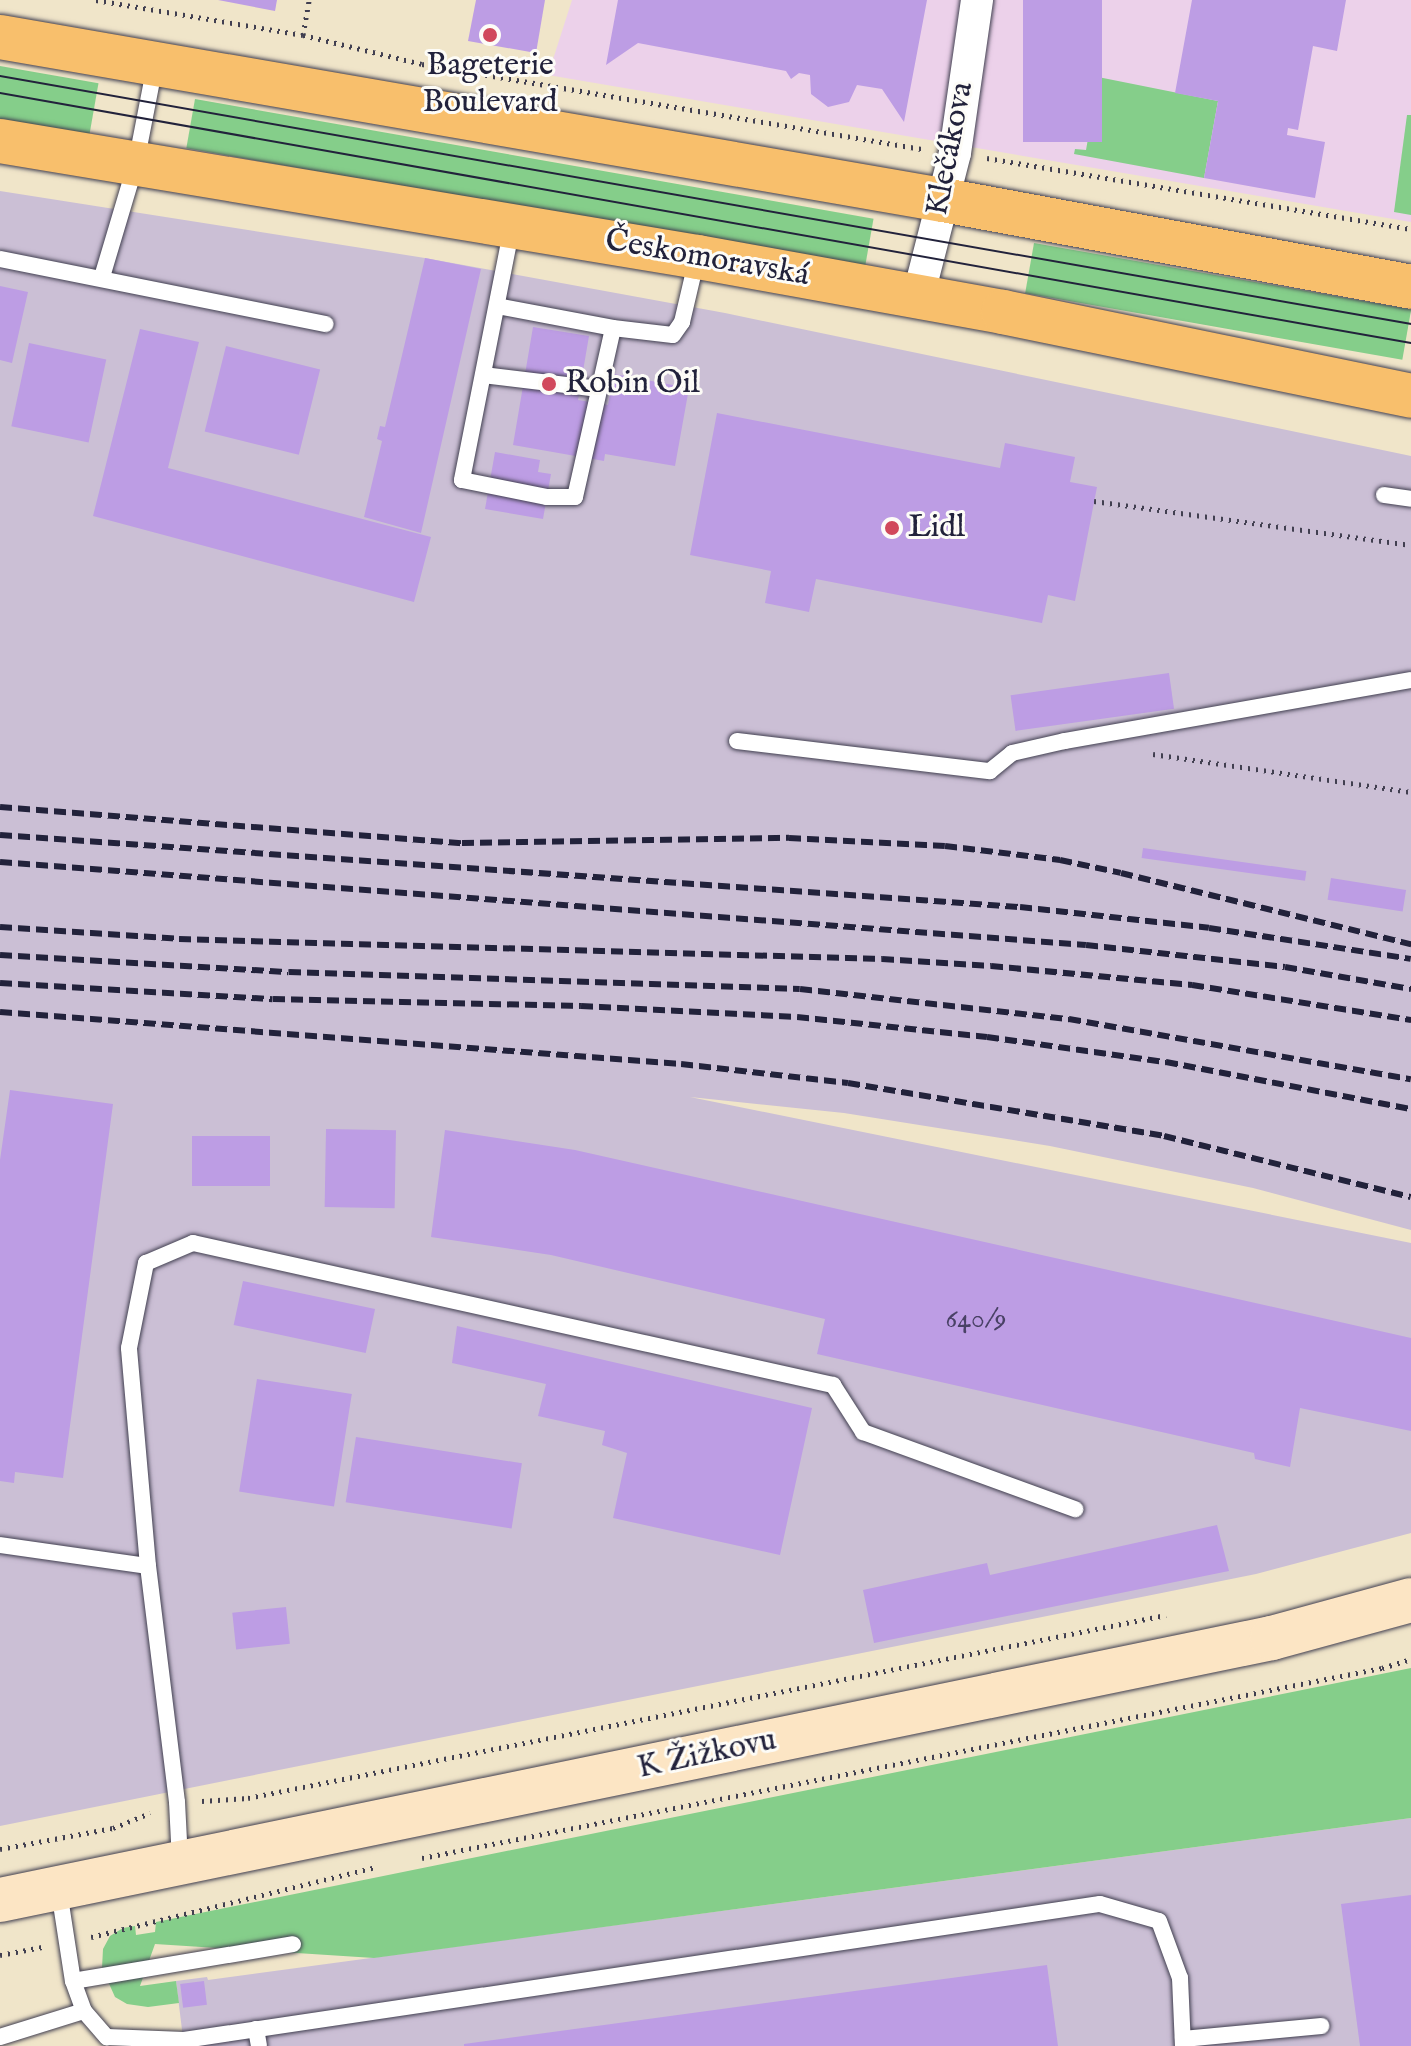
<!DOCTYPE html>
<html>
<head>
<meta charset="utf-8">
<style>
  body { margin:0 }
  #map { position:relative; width:1411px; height:2046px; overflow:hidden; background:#f0e5c9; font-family:"IM FELL English",serif }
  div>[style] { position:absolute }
  .built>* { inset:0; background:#ecd1ea }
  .industrial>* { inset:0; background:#cbbfd5 }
  .green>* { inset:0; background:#85ce8a; transform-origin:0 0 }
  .building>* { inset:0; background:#bd9de4; transform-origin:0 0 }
  .path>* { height:5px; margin-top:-2.5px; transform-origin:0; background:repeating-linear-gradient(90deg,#413f50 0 2px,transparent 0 8px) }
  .roads { filter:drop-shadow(0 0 2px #413f50) drop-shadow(0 0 2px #413f50) }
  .service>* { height:16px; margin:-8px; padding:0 8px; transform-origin:8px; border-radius:8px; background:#fff }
  .minor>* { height:32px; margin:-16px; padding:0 16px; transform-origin:16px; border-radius:16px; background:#fff }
  .secondary>* { height:44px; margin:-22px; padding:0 22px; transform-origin:22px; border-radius:22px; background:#fce5c4 }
  .primary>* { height:44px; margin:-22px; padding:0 22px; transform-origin:22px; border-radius:22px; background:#f8bf6c }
  .tram>* { height:2px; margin:-1px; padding:0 1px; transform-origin:1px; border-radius:1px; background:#22223b }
  .rail>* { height:6px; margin-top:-3px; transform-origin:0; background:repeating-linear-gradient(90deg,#22223b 0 12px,transparent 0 18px) }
  .dots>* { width:22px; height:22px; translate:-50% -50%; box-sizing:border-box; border:4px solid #fdfcf7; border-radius:50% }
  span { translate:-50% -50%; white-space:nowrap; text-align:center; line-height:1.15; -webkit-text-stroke:6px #fdfcf7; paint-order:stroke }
  .number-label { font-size:28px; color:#494165 }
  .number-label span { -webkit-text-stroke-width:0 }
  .poi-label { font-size:32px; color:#22223b }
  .left { translate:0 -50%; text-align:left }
  .street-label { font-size:32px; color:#22223b }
</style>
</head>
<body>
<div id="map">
  <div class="built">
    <div style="clip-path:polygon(572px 0,1411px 0,1411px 222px,548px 75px)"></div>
  </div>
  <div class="industrial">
    <div style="clip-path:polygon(0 191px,425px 258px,725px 313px,1411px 456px,1411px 1230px,1253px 1188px,1050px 1146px,844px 1113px,690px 1097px,1411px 1243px,1411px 1533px,1256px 1574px,0 1826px)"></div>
    <div style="clip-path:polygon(1411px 1818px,1411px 2046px,184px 2046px,176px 1981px,207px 1977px,208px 1980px)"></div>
  </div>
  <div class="green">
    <div style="left:0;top:66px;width:100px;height:52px;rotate:10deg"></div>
    <div style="clip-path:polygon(1088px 75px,1218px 101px,1204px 178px,1074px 154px,1075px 149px,1086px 150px,1089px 133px,1078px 131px)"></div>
    <div style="left:195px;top:99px;width:689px;height:50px;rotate:10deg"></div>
    <div style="clip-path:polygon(1407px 115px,1411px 115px,1411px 215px,1394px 212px)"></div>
    <div style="left:1034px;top:243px;width:383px;height:51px;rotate:10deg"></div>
    <div style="clip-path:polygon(1411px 1668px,1411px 1818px,374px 1958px,155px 1944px,140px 1986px,176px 1981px,179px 2003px,148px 2007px,127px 2004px,115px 1997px,102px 1968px,103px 1949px,110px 1936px,123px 1928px,135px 1926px,136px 1935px,155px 1932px,156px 1922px)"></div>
  </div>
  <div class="building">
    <div style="clip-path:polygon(218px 0,277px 0,275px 11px)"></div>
    <div style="clip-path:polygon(476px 0,545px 0,536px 53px,468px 41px)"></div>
    <div style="clip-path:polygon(618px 0,927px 0,904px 122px,882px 89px,857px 85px,849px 102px,828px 107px,811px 94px,810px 75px,799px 73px,791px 79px,786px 71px,638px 43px,606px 65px)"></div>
    <div style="left:1023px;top:0;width:79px;height:142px"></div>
    <div style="clip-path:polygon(1192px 0,1346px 0,1337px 51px,1313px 46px,1298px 130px,1288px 128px,1287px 135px,1325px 142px,1315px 198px,1204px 178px,1218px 101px,1175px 93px)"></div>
    <div style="clip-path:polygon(425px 258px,481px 269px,421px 533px,364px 517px,382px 441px,377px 439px,380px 426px,385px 427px)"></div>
    <div style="clip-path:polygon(0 286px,28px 292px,12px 363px,0 360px)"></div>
    <div style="clip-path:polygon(533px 327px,589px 336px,578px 400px,608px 405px,614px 374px,689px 388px,675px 466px,605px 454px,604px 461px,513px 445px)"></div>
    <div style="clip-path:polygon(140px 329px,199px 342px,168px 468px,431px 537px,414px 602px,93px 516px)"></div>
    <div style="left:29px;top:343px;width:79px;height:85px;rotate:12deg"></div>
    <div style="left:226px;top:346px;width:97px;height:88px;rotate:14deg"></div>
    <div style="clip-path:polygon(717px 413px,1000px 468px,1005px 443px,1075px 457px,1070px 482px,1097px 487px,1075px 601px,1048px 595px,1042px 623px,816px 579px,809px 612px,765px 603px,771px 571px,690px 555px)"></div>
    <div style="clip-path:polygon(495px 452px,540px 460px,538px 472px,551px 474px,543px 519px,485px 509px)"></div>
    <div style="left:1169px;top:673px;width:36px;height:160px;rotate:82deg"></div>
    <div style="left:1143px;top:848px;width:165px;height:10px;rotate:8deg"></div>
    <div style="left:1331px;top:878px;width:76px;height:22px;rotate:9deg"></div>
    <div style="clip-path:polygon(10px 1090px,113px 1104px,63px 1478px,15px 1472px,14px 1483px,0 1481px,0 1160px)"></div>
    <div style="left:326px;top:1129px;width:70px;height:78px;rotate:1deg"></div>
    <div style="clip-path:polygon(445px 1130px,575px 1150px,1411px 1338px,1411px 1431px,1300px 1408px,1290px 1467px,1255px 1459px,1254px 1453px,817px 1354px,825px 1319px,551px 1255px,431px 1237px)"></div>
    <div style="left:192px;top:1136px;width:78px;height:50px"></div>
    <div style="left:243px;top:1281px;width:135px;height:45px;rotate:12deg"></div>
    <div style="clip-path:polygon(457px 1326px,812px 1408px,780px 1555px,613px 1518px,627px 1453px,602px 1445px,605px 1431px,538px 1416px,546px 1384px,452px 1363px)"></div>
    <div style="left:257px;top:1379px;width:96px;height:114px;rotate:9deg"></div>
    <div style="left:356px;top:1437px;width:168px;height:66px;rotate:9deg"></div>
    <div style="clip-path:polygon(1217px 1525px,1229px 1571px,874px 1643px,863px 1590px,987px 1563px,990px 1575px)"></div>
    <div style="left:286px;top:1607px;width:37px;height:54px;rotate:84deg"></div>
    <div style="clip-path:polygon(1411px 1895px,1411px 2046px,1360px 2046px,1341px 1904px)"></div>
    <div style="clip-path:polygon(1047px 1965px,1058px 2046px,464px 2046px,464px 2044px)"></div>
    <div style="left:204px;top:1981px;width:24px;height:24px;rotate:83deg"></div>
  </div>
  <div class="path">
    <div style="left:96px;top:0;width:210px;rotate:9.6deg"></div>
    <div style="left:303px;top:35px;width:122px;rotate:13.7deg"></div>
    <div style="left:422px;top:64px;width:507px;rotate:9.65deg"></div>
    <div style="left:303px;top:35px;width:36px;rotate:-80deg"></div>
    <div style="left:987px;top:158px;width:430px;rotate:9.5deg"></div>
    <div style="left:1094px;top:501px;width:320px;rotate:7.9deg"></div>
    <div style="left:1153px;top:754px;width:261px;rotate:8.4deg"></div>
    <div style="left:202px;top:1801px;width:46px;rotate:-3.7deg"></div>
    <div style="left:248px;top:1798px;width:936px;rotate:-11.27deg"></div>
    <div style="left:0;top:1849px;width:115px;rotate:-10.5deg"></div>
    <div style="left:113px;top:1828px;width:40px;rotate:-22deg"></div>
    <div style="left:422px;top:1858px;width:979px;rotate:-11.2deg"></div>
    <div style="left:1382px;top:1668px;width:30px;rotate:-17deg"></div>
    <div style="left:91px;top:1937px;width:294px;rotate:-13.8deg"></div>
    <div style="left:0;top:1955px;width:43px;rotate:-10.8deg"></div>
  </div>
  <div class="roads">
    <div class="service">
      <div style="left:512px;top:227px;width:258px;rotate:101.2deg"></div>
      <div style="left:462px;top:480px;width:87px;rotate:11.3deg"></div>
      <div style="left:547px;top:497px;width:28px"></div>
      <div style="left:575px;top:497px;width:173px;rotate:-77.3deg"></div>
      <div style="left:613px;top:328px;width:60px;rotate:6.7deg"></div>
      <div style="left:673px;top:335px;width:16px;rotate:-55deg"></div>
      <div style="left:682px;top:322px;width:66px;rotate:-76.8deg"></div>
      <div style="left:0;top:259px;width:332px;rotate:11.3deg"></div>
      <div style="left:102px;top:277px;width:119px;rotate:-73.4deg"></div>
      <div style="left:136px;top:163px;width:100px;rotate:-79deg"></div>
      <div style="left:497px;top:306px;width:118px;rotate:10.7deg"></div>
      <div style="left:483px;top:375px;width:117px;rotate:6.9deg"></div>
      <div style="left:1384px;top:495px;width:27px;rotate:8deg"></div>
      <div style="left:737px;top:741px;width:255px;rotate:6.8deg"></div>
      <div style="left:990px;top:771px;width:28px;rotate:-39deg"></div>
      <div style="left:1012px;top:753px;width:54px;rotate:-12.8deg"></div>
      <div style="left:1065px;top:741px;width:351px;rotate:-10deg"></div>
      <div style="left:0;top:1545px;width:149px;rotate:8.1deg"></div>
      <div style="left:180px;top:1861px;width:59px;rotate:-92.9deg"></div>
      <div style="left:177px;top:1802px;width:238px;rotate:-97deg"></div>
      <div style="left:148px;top:1566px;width:219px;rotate:-95deg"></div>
      <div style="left:129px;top:1348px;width:87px;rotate:-78.7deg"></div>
      <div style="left:146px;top:1263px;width:51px;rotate:-23.1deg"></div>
      <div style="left:193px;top:1243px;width:656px;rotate:12.51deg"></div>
      <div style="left:833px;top:1385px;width:56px;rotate:57.4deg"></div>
      <div style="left:863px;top:1432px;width:226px;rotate:20deg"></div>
      <div style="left:59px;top:1891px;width:91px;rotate:81.2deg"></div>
      <div style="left:73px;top:1981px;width:32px;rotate:70deg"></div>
      <div style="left:84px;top:2011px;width:35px;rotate:49deg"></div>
      <div style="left:107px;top:2037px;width:77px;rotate:2.2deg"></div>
      <div style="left:184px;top:2040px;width:926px;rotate:-8.45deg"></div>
      <div style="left:1100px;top:1904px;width:61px;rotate:16.1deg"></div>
      <div style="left:1159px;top:1921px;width:61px;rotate:69.8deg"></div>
      <div style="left:1180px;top:1978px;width:68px;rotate:87.5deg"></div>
      <div style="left:73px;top:1981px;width:223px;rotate:-9.5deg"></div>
      <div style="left:256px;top:2029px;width:17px;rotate:80deg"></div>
      <div style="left:0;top:2037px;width:88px;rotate:-17.2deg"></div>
      <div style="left:1183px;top:2039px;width:139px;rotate:-5.4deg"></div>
    </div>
    <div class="minor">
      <div style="left:918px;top:297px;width:149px;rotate:-75.6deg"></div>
      <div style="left:955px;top:153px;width:155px;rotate:-81.8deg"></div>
    </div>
    <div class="secondary">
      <div style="left:0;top:1900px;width:1299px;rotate:-11.64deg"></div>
      <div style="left:1272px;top:1638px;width:144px;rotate:-15.3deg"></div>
    </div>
    <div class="primary">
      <div style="left:0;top:37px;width:957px;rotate:9.81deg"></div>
      <div style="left:943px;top:200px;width:476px;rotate:10.5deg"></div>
      <div style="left:0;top:141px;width:708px;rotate:9.44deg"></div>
      <div style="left:698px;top:257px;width:310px;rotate:10.2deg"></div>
      <div style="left:1003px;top:312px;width:417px;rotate:11.6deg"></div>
    </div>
  </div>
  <div class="tram">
    <div style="left:0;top:76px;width:1433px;rotate:9.97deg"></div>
    <div style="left:0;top:93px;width:1433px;rotate:10.05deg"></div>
  </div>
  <div class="rail">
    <div style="left:0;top:807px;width:463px;rotate:4.5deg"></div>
    <div style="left:462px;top:843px;width:327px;rotate:-0.9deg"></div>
    <div style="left:789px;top:838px;width:156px;rotate:2.9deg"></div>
    <div style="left:945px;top:846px;width:116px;rotate:6.9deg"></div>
    <div style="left:1060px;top:860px;width:62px;rotate:12deg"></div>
    <div style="left:1121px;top:873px;width:299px;rotate:13.8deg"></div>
    <div style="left:0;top:835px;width:1023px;rotate:4.04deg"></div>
    <div style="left:1020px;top:907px;width:190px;rotate:6.3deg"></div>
    <div style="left:1209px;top:928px;width:204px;rotate:8.7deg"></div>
    <div style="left:0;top:862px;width:1089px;rotate:4.37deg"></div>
    <div style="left:1086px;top:945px;width:200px;rotate:6.3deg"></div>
    <div style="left:1285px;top:967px;width:128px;rotate:9.9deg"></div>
    <div style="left:0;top:927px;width:179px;rotate:3.8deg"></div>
    <div style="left:179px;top:939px;width:703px;rotate:1.63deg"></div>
    <div style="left:882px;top:959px;width:109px;rotate:3.7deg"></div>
    <div style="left:991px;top:966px;width:202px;rotate:5.4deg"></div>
    <div style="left:1192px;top:985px;width:222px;rotate:9.1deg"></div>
    <div style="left:0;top:955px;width:289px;rotate:3.4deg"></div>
    <div style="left:289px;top:972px;width:511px;rotate:1.91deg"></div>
    <div style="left:800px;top:989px;width:271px;rotate:6.4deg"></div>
    <div style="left:1069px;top:1019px;width:347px;rotate:10deg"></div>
    <div style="left:0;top:983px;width:273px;rotate:3.4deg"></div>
    <div style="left:273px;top:999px;width:308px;rotate:1.3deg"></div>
    <div style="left:581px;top:1006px;width:216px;rotate:2.9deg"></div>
    <div style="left:797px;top:1017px;width:191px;rotate:6deg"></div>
    <div style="left:987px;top:1037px;width:181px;rotate:8deg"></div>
    <div style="left:1166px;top:1062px;width:249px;rotate:10.9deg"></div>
    <div style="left:0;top:1012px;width:683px;rotate:4.37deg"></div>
    <div style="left:681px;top:1064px;width:168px;rotate:6.5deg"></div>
    <div style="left:848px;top:1083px;width:320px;rotate:9.5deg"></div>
    <div style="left:1164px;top:1136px;width:254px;rotate:13.9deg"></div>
  </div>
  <div class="dots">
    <div style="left:490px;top:35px;background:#d1495b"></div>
    <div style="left:549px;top:384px;background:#d1495b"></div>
    <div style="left:892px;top:528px;background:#d1495b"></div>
  </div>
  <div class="number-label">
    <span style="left:976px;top:1320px">640/9</span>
  </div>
  <div class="poi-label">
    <span style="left:490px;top:85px">Bageterie<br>Boulevard</span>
    <span class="left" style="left:565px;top:384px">Robin Oil</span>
    <span class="left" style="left:908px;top:528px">Lidl</span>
  </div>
  <div class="street-label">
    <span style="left:951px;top:149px;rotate:-79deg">Klečákova</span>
    <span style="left:707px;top:259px;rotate:10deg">Českomoravská</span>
    <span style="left:707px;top:1755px;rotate:-12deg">K Žižkovu</span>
  </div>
</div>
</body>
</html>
